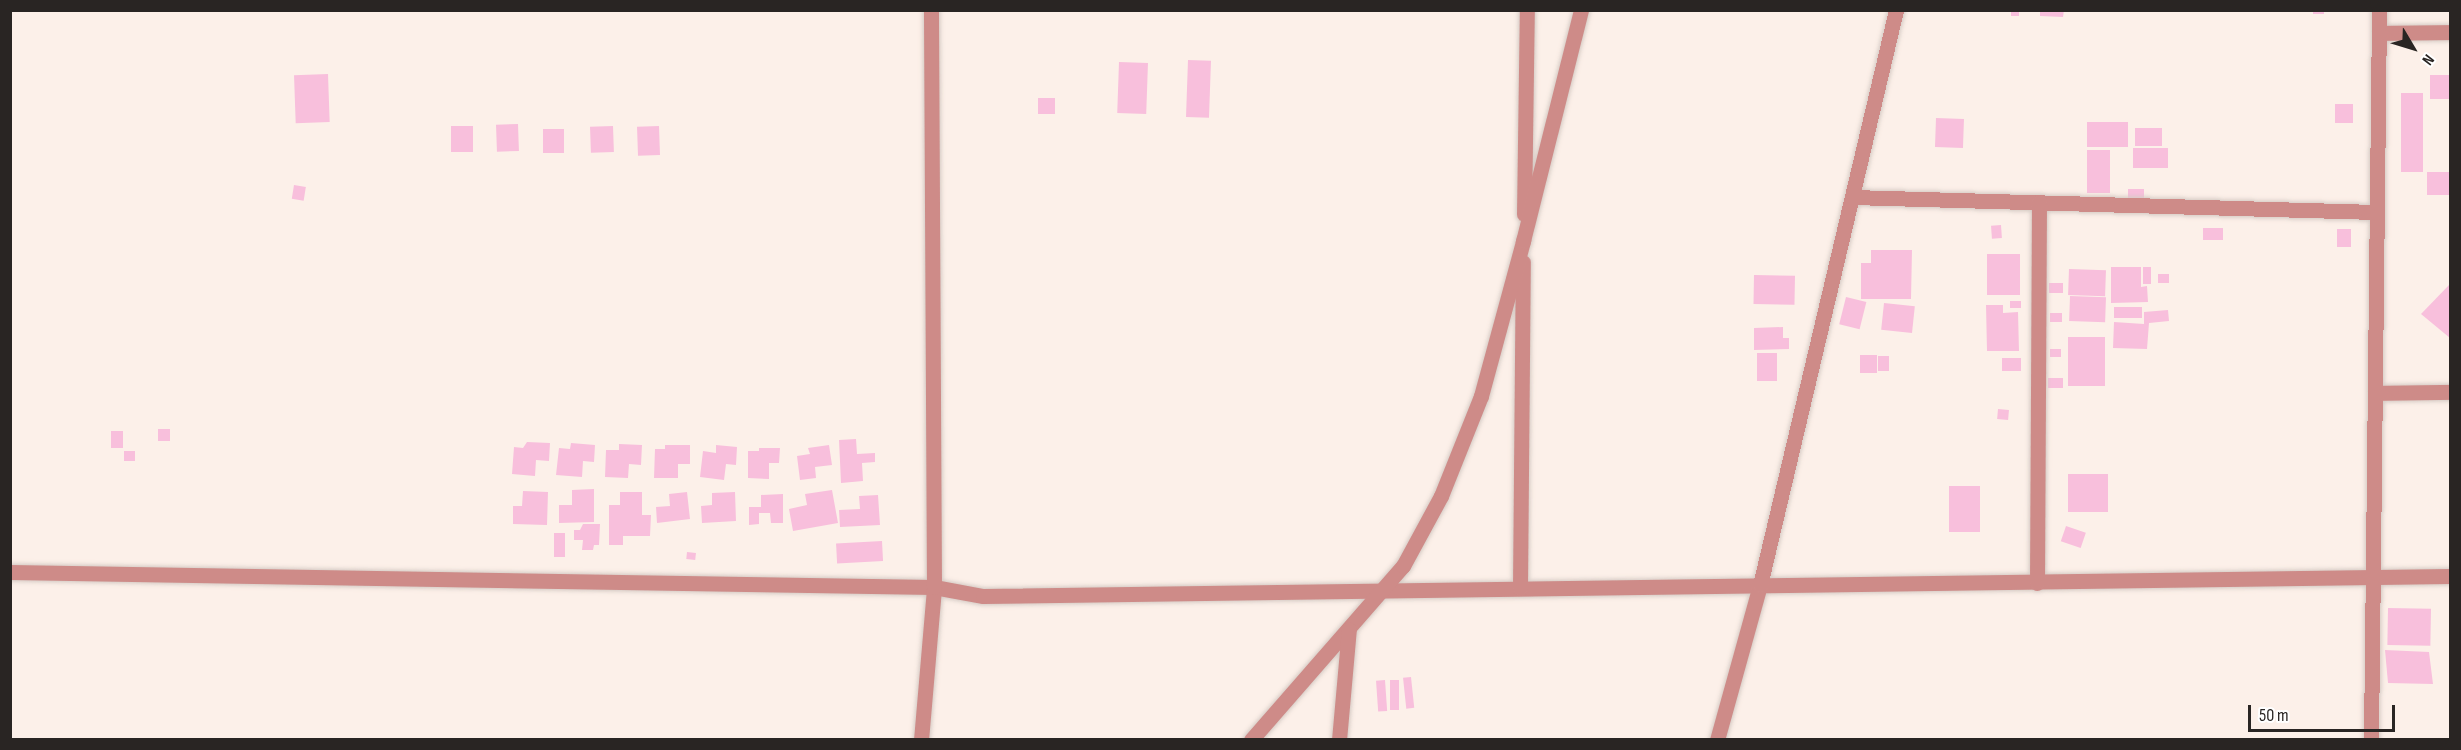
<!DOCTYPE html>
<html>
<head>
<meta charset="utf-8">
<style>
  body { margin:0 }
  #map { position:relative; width:2461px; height:750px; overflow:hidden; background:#fcf0e9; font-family:"Sofia Sans Condensed",sans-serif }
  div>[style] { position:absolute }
  .building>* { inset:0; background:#f8bfdc; transform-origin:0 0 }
  .roads { filter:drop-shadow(0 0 2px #d6cbc5) drop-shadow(0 0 2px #d6cbc5) }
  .minor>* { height:15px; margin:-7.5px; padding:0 7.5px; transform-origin:7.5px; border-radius:7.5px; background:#ce8b88 }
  span { translate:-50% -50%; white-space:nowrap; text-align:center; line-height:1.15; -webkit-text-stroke:6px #fff; paint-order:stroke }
  .frame { position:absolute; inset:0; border:12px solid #292523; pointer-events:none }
  .north { position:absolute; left:2383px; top:18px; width:60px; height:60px; -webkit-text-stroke:4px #fff; paint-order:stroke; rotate:128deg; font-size:16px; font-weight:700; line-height:24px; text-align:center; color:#292523 }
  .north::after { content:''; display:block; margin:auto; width:21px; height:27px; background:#292523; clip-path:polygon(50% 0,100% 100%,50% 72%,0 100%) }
  .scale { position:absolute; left:2248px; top:705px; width:147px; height:27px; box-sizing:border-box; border:3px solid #292523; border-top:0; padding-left:8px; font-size:18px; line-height:21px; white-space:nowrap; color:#292523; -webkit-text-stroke:4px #fff; paint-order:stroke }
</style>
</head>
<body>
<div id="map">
  <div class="building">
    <div style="left:2011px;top:10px;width:8px;height:6px"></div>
    <div style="clip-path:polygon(2040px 10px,2064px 10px,2063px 17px,2040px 16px)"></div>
    <div style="left:2313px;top:10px;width:11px;height:4px"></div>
    <div style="left:1188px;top:60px;width:23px;height:57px;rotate:2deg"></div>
    <div style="left:1119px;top:62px;width:29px;height:51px;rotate:2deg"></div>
    <div style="left:328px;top:74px;width:48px;height:34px;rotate:88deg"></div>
    <div style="left:2430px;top:75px;width:20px;height:24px"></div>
    <div style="left:2401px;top:93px;width:22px;height:79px"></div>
    <div style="left:1038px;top:98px;width:17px;height:16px"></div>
    <div style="left:2335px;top:104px;width:18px;height:19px"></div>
    <div style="left:1936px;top:118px;width:28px;height:29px;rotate:2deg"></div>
    <div style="left:2087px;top:122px;width:41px;height:25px"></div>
    <div style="left:518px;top:124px;width:27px;height:22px;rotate:88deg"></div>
    <div style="left:451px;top:126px;width:22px;height:26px"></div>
    <div style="left:613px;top:126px;width:26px;height:23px;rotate:88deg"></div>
    <div style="left:659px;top:126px;width:29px;height:22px;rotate:88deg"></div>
    <div style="left:2135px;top:128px;width:27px;height:18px"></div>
    <div style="left:543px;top:129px;width:21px;height:24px"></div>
    <div style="left:2133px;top:148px;width:35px;height:20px"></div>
    <div style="left:2087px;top:150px;width:23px;height:43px"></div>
    <div style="left:2427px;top:172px;width:23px;height:23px"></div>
    <div style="left:294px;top:185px;width:12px;height:14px;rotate:9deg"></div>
    <div style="left:2128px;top:189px;width:16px;height:11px"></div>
    <div style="left:2001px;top:225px;width:13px;height:10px;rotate:86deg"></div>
    <div style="left:2203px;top:228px;width:20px;height:12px"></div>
    <div style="left:2337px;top:229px;width:14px;height:18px"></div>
    <div style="clip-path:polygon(1871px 250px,1912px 250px,1911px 299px,1861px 299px,1861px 263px,1871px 263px)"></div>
    <div style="left:1987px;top:254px;width:33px;height:41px"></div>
    <div style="clip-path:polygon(2111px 267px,2141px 267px,2141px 287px,2147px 286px,2148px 302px,2111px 303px)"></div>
    <div style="left:2143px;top:267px;width:8px;height:17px"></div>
    <div style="left:2069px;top:269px;width:37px;height:26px;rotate:2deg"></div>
    <div style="left:2158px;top:274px;width:11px;height:9px"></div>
    <div style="left:1754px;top:275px;width:41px;height:29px;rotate:1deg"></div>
    <div style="left:2063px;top:283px;width:10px;height:14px;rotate:90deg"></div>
    <div style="clip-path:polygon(2450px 284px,2450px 338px,2421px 314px)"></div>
    <div style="left:2070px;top:296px;width:36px;height:25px;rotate:2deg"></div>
    <div style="left:1846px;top:297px;width:21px;height:28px;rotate:14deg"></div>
    <div style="left:2010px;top:301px;width:11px;height:7px"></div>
    <div style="left:1884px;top:303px;width:31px;height:27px;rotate:6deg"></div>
    <div style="clip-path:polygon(1986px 305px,2003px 305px,2003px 313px,2018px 312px,2019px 351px,1987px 351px)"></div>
    <div style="left:2114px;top:307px;width:28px;height:11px"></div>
    <div style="clip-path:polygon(2168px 310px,2169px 321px,2149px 323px,2147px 349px,2113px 348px,2114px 322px,2144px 324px,2144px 312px)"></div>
    <div style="left:2050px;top:313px;width:12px;height:9px"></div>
    <div style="clip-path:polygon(1783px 327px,1783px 338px,1789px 338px,1789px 349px,1754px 350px,1754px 328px)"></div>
    <div style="left:2068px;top:337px;width:37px;height:49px"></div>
    <div style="left:2050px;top:349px;width:11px;height:8px"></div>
    <div style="left:1757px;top:353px;width:20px;height:28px"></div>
    <div style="left:1860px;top:355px;width:17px;height:18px"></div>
    <div style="left:1889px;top:356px;width:15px;height:11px;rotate:90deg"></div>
    <div style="left:2002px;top:358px;width:19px;height:13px"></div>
    <div style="left:2048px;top:378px;width:15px;height:10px"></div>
    <div style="left:1998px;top:409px;width:11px;height:10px;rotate:5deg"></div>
    <div style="left:158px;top:429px;width:12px;height:12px"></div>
    <div style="left:123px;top:431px;width:17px;height:12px;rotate:90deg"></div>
    <div style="clip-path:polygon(856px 439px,857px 454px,875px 453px,875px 462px,862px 463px,863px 481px,841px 483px,839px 440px)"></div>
    <div style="clip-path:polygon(527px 442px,550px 443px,549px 461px,536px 460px,535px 476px,512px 474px,514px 447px,523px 448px)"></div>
    <div style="clip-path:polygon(571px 443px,595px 445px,594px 462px,583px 461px,582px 477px,556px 475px,559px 448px,570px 449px)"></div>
    <div style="clip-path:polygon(619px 444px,642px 445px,641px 465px,629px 464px,628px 478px,605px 477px,606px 450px,619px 450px)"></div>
    <div style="clip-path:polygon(665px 445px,690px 445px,690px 464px,678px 464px,678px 478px,654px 478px,655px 449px,665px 449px)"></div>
    <div style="clip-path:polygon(716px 445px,737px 447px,736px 465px,726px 464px,724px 480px,700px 477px,703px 451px,716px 453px)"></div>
    <div style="clip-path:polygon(829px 445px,832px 465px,815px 467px,816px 478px,800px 480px,797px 456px,810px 454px,808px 448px)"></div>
    <div style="clip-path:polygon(759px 448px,780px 448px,779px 463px,769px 463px,769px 479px,748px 478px,748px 451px,759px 451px)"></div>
    <div style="left:124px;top:451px;width:11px;height:10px"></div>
    <div style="left:2068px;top:474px;width:40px;height:38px"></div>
    <div style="left:1949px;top:486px;width:31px;height:46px"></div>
    <div style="clip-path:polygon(594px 489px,594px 522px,559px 523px,559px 505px,572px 505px,572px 490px)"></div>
    <div style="clip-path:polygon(832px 490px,838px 523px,793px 531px,789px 509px,807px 505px,805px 494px)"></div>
    <div style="clip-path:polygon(523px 491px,548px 492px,547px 525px,513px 524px,513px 506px,522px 506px)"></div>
    <div style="clip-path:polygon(620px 492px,642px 492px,642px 515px,651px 515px,650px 536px,623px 536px,623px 545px,609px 545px,609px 505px,620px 505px)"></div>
    <div style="clip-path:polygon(687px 492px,690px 519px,657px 523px,656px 507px,670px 506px,669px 494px)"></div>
    <div style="clip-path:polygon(735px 492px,736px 521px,702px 523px,701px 506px,712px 505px,712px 493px)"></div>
    <div style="clip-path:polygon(783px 494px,783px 523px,771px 523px,770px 513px,759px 513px,759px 524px,749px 525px,749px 507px,761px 507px,761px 495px)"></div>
    <div style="clip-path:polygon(878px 495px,880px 525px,840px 527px,839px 510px,860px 509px,859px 496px)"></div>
    <div style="clip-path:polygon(583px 524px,600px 524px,599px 545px,594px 545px,593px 550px,582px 550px,583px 540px,574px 540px,574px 530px,580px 530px)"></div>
    <div style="left:2066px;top:526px;width:21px;height:16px;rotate:19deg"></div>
    <div style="left:554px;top:533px;width:11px;height:24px"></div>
    <div style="left:882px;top:541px;width:20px;height:46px;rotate:87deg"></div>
    <div style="left:687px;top:552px;width:9px;height:7px;rotate:6deg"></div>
    <div style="left:2388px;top:608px;width:43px;height:37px;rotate:1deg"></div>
    <div style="clip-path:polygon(2385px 650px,2429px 652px,2433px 684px,2388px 683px)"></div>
    <div style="left:1411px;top:677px;width:31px;height:8px;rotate:84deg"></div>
    <div style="left:1385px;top:680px;width:31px;height:9px;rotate:86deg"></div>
    <div style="left:1390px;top:680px;width:9px;height:30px"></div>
  </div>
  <div class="roads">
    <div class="minor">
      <div style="left:2379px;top:33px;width:71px;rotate:-0.8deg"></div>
      <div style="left:1852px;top:197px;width:525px;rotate:1.64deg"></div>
      <div style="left:1524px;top:214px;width:204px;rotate:-89.2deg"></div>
      <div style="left:2375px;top:393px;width:75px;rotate:-0.8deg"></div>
      <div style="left:10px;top:572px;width:924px;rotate:0.93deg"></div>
      <div style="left:934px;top:587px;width:50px;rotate:10.4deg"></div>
      <div style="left:983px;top:596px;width:1467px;rotate:-0.78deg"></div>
      <div style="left:2037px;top:583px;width:381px;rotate:-89.7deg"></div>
      <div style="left:1520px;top:588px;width:326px;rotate:-89.5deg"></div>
      <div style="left:921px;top:740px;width:154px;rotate:-85.1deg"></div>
      <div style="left:934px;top:587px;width:577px;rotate:-90.3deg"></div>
      <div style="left:1251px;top:740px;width:231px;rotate:-48.9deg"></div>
      <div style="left:1403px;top:566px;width:80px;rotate:-61.5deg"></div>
      <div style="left:1441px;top:496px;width:108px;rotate:-68.2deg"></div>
      <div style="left:1481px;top:396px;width:161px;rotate:-74.8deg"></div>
      <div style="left:1523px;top:241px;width:238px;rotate:-75.9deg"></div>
      <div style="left:1339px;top:740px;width:111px;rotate:-84.9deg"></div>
      <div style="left:1717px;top:740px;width:161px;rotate:-74.5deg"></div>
      <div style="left:1760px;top:585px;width:591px;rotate:-76.69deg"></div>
      <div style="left:2371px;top:740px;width:730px;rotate:-89.37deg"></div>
    </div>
  </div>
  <div class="frame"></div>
  <div class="north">N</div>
  <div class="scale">50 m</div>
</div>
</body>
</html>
